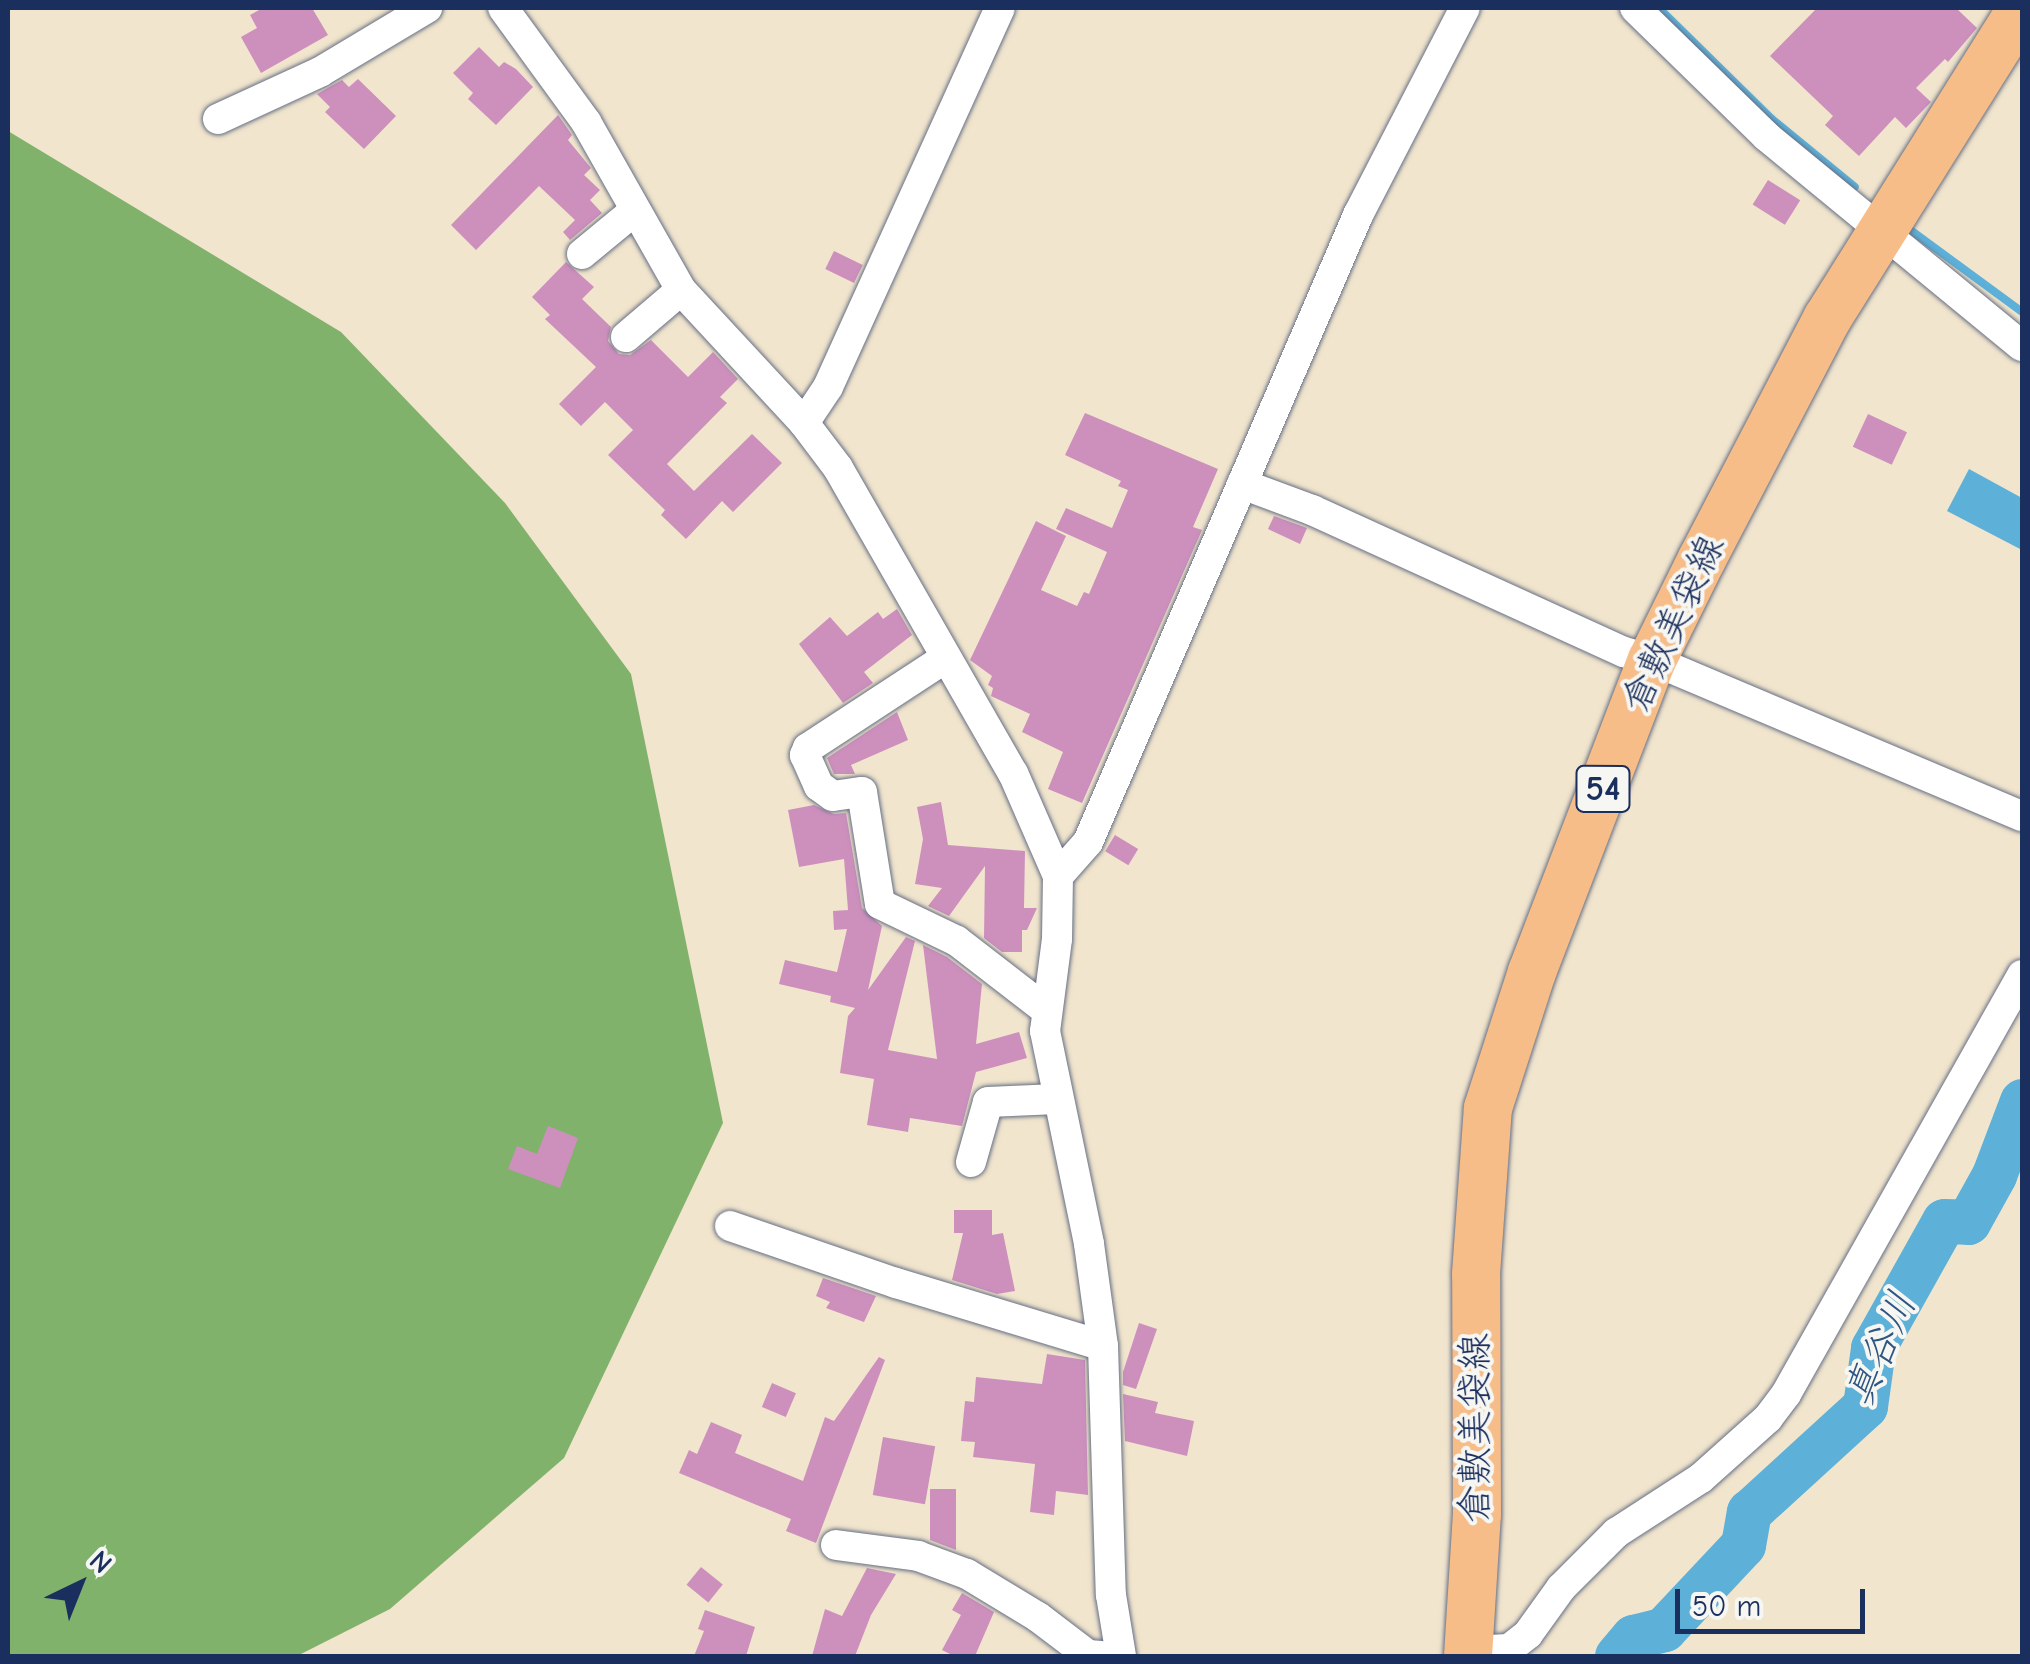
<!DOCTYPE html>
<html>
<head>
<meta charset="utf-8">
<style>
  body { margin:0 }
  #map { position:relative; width:2030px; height:1664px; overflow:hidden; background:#f1e5cd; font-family:"Comic Neue","Klee One",sans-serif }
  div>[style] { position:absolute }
  .forest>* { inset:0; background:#80b26c }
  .water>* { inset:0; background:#5db0d8 }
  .stream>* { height:8px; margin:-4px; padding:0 4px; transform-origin:4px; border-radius:4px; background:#5db0d8 }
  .river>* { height:45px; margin:-22.5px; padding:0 22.5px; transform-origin:22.5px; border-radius:22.5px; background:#5db0d8 }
  .building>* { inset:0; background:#cd90bd; transform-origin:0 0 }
  .roads { filter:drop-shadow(0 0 2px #666f85) drop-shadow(0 0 2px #666f85) }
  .minor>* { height:30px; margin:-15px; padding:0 15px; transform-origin:15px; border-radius:15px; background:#fff }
  .primary>* { height:48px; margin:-24px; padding:0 24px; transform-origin:24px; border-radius:24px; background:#f7bd88 }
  span { translate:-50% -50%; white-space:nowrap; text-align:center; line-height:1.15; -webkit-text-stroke:8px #f6f6f2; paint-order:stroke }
  .shield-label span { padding:2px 8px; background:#f6f6f2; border:2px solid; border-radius:8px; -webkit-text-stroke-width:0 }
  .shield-label { font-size:35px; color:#1b2f5e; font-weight:700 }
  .street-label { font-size:38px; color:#1b2f5e }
  .water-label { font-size:40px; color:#2f5683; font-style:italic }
  .frame { position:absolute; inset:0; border:10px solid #1b2f5e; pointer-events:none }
  .north { position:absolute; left:30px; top:1534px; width:100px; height:100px; -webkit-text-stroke:8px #f6f6f2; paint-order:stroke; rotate:43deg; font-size:28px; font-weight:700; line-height:40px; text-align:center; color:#1b2f5e }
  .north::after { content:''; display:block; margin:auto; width:35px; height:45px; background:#1b2f5e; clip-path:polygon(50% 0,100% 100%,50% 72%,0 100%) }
  .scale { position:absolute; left:1675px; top:1589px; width:190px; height:45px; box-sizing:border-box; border:5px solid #1b2f5e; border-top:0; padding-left:12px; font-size:30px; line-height:35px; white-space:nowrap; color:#1b2f5e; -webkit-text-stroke:8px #f6f6f2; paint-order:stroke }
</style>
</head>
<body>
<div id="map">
  <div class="forest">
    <div style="clip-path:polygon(8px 131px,341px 332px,505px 503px,631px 674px,723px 1123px,564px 1458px,390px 1609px,297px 1656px,8px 1656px)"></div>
  </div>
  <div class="water">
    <div style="clip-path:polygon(1969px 469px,2022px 498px,2022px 550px,1947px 511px)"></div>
  </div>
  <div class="stream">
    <div style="left:1659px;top:8px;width:158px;rotate:44.5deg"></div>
    <div style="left:1772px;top:119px;width:107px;rotate:39.3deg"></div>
    <div style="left:1905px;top:226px;width:145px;rotate:36.3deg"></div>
  </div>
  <div class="river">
    <div style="left:1617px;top:1656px;width:25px;rotate:-50deg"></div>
    <div style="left:1633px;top:1637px;width:32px;rotate:-14deg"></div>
    <div style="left:1664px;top:1629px;width:115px;rotate:-46.8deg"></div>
    <div style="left:1743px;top:1545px;width:34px;rotate:-80deg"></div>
    <div style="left:1749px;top:1512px;width:157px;rotate:-42.4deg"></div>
    <div style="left:1865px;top:1406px;width:59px;rotate:-82.1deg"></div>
    <div style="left:1873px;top:1348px;width:145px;rotate:-60.8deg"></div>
    <div style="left:1944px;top:1221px;width:24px;rotate:2deg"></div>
    <div style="left:1968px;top:1222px;width:54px;rotate:-61deg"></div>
    <div style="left:1994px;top:1175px;width:79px;rotate:-69.3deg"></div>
  </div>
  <div class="building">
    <div style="clip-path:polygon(263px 8px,312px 8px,328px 35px,261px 73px,241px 37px,257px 28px,250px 15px)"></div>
    <div style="clip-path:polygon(1817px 8px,1956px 8px,1977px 28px,1948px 62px,1945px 59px,1916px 88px,1931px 102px,1906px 128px,1895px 117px,1859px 156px,1825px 125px,1833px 116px,1770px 56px)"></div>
    <div style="clip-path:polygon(479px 47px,499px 67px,504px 62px,516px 69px,533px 87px,496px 125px,468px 99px,473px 93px,453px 73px)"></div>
    <div style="clip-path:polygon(358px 79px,396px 116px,364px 149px,325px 112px,330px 107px,317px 94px,342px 80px,349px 87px)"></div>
    <div style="clip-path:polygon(558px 115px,572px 135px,568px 140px,591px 168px,584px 175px,600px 190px,590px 200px,602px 213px,570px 240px,563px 232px,575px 220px,539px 186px,476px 250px,451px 225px)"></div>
    <div style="left:1768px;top:180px;width:38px;height:29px;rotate:32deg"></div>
    <div style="left:834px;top:251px;width:32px;height:20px;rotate:26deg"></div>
    <div style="clip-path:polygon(566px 262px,594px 287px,582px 299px,611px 327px,608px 341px,619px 354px,630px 355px,651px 340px,688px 377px,713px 352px,738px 379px,720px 397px,727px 403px,667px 464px,694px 491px,752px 434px,782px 463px,733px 512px,722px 501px,686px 539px,661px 515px,665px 510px,608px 455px,633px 430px,605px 402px,581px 426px,559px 404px,596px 367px,545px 319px,550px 315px,532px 297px)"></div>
    <div style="clip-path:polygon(1085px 413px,1218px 469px,1193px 527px,1202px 530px,1082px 803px,1048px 789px,1063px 752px,1022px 732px,1030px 714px,991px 696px,993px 688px,988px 685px,992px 676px,970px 660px,1036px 521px,1066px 536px,1041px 590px,1077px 606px,1084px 592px,1089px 594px,1107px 552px,1056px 529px,1066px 508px,1112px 528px,1128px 490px,1118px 486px,1121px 481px,1065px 455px)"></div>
    <div style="left:1868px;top:414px;width:43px;height:36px;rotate:25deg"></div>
    <div style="clip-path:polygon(1274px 516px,1307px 528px,1300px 544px,1268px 529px)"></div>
    <div style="clip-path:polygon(897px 609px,912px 635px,864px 672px,873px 683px,843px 703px,799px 644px,830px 617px,847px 636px,878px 612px,883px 619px)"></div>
    <div style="clip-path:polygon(897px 712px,908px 740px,851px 765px,855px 774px,834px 774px,827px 758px)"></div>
    <div style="clip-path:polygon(941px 802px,948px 845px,1025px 851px,1024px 908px,1037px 908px,1027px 930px,1022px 930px,1022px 952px,1002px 952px,984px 938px,985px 866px,949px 916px,928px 906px,942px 888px,915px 884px,923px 839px,917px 807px)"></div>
    <div style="clip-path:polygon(814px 805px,834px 814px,846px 813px,862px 908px,882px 926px,868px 990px,906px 937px,915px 941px,888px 1050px,937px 1059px,923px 945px,947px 957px,982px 984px,976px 1044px,1019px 1032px,1027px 1058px,976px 1072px,962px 1126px,910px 1118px,908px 1132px,867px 1125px,874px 1079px,840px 1073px,848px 1016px,855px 1008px,830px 1002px,831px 996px,779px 984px,785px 960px,837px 972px,847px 929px,834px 930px,833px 911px,848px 910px,844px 859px,799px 867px,788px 810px)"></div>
    <div style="left:1115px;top:835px;width:27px;height:19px;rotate:31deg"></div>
    <div style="clip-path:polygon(548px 1126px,578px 1138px,560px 1188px,508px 1169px,517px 1146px,537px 1154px)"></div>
    <div style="clip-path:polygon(954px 1210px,992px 1210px,992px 1235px,1003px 1233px,1015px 1291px,997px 1294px,952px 1280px,963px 1233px,954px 1233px)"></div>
    <div style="clip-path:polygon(823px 1278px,876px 1296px,864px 1322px,826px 1308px,830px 1302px,816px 1296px)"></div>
    <div style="clip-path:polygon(1139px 1323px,1157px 1329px,1136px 1389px,1123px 1385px,1123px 1372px)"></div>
    <div style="clip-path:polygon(1047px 1354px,1085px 1360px,1088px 1495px,1056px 1491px,1054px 1515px,1030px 1512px,1035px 1464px,973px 1457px,975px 1442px,961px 1441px,965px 1401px,974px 1402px,976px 1377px,1042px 1384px)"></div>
    <div style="clip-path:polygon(879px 1357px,885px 1360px,816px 1543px,786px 1531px,791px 1519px,679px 1473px,689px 1450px,697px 1454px,711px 1422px,742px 1435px,735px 1453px,803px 1481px,825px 1417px,834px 1421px)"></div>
    <div style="left:772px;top:1383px;width:26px;height:26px;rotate:23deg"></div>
    <div style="clip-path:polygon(1123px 1394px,1158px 1402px,1155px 1413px,1194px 1421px,1187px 1456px,1125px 1441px)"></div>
    <div style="left:883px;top:1437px;width:53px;height:59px;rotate:10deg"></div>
    <div style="clip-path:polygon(930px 1489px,956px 1489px,956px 1550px,930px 1540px)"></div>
    <div style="left:701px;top:1567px;width:28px;height:23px;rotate:39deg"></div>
    <div style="clip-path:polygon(867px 1568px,896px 1574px,871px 1615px,855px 1656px,812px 1656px,825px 1609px,842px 1616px)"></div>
    <div style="clip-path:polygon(962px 1593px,994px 1612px,975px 1656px,954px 1656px,942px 1650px,961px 1615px,952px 1610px)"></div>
    <div style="clip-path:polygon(705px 1610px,755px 1627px,746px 1656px,694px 1656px,704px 1631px,698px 1629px)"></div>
  </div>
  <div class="roads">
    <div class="minor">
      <div style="left:503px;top:8px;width:141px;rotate:53.9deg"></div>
      <div style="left:586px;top:122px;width:193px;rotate:60.5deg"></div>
      <div style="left:681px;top:290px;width:181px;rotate:47.2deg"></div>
      <div style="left:804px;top:423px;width:56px;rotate:52.9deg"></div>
      <div style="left:838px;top:468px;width:352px;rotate:60.2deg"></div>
      <div style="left:1013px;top:773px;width:112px;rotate:66.4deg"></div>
      <div style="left:1058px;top:876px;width:63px;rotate:90.9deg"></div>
      <div style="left:1057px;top:939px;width:93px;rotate:97.4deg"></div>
      <div style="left:1045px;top:1031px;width:217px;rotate:78.3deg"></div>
      <div style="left:1089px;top:1244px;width:103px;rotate:82.2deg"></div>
      <div style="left:1103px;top:1346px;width:249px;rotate:88.2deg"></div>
      <div style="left:1111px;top:1595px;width:62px;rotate:80.7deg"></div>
      <div style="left:1635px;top:8px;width:183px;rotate:44.3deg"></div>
      <div style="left:1766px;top:136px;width:331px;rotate:39.4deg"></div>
      <div style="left:218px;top:119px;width:112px;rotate:-24.7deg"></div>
      <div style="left:320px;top:72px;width:125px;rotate:-30.9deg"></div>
      <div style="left:582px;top:254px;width:66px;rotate:-39.5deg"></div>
      <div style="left:626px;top:337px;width:72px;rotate:-40.5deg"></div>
      <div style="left:804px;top:423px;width:43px;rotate:-56.3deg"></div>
      <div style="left:828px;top:387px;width:416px;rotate:-65.6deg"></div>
      <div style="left:1242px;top:484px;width:75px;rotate:20.4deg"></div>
      <div style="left:1312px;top:510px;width:343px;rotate:24.5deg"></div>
      <div style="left:1624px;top:652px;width:29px;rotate:16deg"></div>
      <div style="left:1652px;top:660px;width:402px;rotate:22.9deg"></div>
      <div style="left:944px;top:659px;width:163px;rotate:146.8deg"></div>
      <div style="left:808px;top:748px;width:8px;rotate:113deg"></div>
      <div style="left:805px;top:755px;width:34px;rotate:66deg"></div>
      <div style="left:819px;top:786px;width:17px;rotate:36deg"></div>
      <div style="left:833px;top:796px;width:29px;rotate:-8deg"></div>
      <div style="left:862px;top:792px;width:113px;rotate:80.9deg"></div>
      <div style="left:880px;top:904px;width:85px;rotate:25.7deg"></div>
      <div style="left:957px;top:941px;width:111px;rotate:37.7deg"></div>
      <div style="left:1058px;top:876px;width:45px;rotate:-48.6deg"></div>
      <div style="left:1088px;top:842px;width:683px;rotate:-66.7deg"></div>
      <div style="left:1358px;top:215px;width:233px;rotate:-62.7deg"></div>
      <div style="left:971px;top:1162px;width:62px;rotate:-74.2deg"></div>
      <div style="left:988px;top:1102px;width:69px;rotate:-2.5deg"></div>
      <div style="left:730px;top:1226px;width:176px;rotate:19deg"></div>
      <div style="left:896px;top:1283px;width:216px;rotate:16.9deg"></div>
      <div style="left:836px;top:1545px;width:83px;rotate:7.6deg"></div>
      <div style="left:918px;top:1556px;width:52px;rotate:20.2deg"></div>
      <div style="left:967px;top:1574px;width:83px;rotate:31.2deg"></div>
      <div style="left:1038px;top:1617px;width:63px;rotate:37.2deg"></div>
      <div style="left:1088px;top:1655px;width:13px;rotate:4deg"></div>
      <div style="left:1468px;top:1651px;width:41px;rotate:-2.8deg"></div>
      <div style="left:1509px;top:1649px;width:24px;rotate:-38deg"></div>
      <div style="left:1528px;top:1634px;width:57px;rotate:-54.3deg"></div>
      <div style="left:1561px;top:1588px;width:78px;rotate:-45deg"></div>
      <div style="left:1616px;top:1533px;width:101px;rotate:-32.9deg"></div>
      <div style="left:1701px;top:1478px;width:90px;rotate:-41.8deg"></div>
      <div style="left:1768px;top:1418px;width:30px;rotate:-53deg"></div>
      <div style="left:1786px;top:1394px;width:481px;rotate:-60.6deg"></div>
    </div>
    <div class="primary">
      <div style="left:1468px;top:1656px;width:142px;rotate:-86.4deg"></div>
      <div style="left:1477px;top:1514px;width:240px;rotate:-90.2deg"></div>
      <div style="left:1476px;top:1274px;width:166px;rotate:-85.9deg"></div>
      <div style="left:1488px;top:1108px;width:143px;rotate:-72.1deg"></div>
      <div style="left:1532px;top:972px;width:334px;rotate:-69deg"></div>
      <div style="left:1652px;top:660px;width:113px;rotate:-63.7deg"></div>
      <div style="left:1702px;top:559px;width:271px;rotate:-62.5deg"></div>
      <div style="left:1827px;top:319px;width:367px;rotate:-57.9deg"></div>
    </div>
  </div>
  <div class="shield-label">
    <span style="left:1603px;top:789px">54</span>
  </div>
  <div class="street-label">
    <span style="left:1674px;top:624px;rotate:-65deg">倉敷美袋線</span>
    <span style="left:1476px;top:1428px;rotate:-90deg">倉敷美袋線</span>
  </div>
  <div class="water-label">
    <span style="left:1880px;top:1349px;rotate:-66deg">真谷川</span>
  </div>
  <div class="frame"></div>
  <div class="north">N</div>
  <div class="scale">50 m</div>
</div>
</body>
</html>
